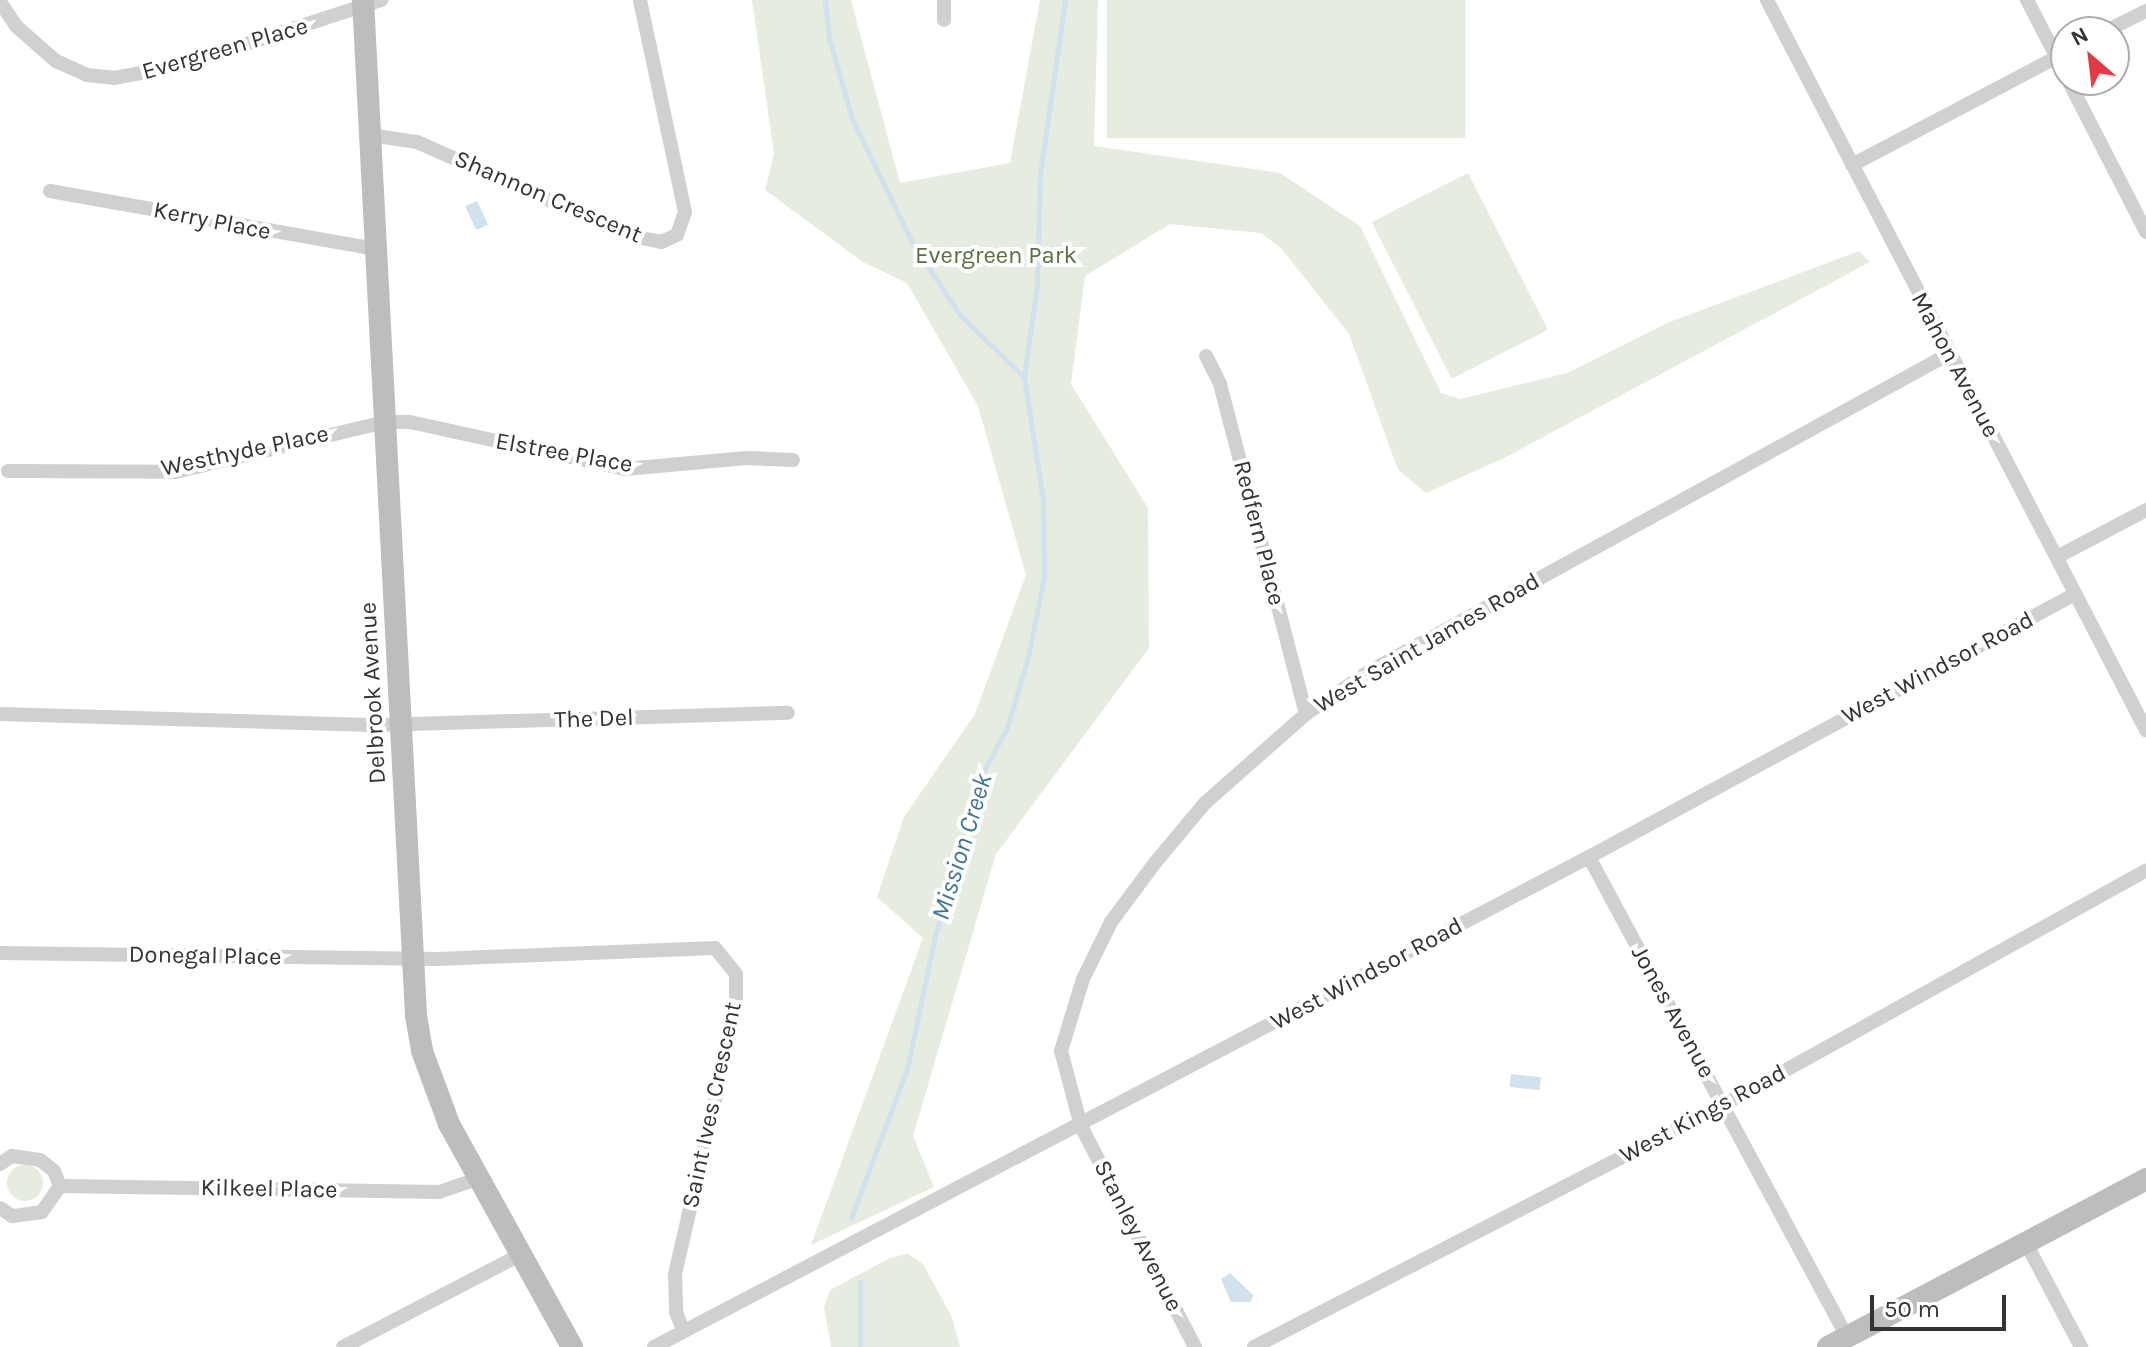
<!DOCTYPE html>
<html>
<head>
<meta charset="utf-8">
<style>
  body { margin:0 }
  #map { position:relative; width:2146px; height:1347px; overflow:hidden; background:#fff; font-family:Karla,sans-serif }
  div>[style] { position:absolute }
  .green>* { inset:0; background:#e6ecdf; transform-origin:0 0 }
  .round { border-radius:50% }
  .water>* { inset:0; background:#cfe2ee; transform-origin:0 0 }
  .stream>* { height:5px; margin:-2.5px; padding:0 2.5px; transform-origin:2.5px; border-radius:2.5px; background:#cfe2ee }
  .street>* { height:14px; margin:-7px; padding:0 7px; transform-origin:7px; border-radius:7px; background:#d0d0d0 }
  .secondary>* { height:22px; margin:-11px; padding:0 11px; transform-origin:11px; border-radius:11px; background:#bdbdbd }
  span { translate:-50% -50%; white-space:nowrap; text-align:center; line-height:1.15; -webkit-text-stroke:8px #fff; paint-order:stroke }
  .street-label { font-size:24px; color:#333 }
  .park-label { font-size:24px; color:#56703f }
  .water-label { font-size:26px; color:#3f7597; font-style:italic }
  .north { position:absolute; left:2050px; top:16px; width:80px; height:80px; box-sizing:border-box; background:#fff; border:2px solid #adadad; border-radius:50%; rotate:332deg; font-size:22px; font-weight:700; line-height:32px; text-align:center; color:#333 }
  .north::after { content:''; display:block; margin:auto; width:28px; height:36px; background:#e63946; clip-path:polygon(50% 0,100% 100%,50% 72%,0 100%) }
  .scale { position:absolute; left:1870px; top:1295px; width:136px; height:36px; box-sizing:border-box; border:4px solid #333; border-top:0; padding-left:10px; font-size:24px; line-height:28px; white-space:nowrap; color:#333; -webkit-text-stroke:6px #fff; paint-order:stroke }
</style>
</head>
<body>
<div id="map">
  <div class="green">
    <div style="clip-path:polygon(752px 0,851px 0,900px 183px,1010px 163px,1040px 0,1098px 0,1094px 146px,1280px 173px,1360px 226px,1441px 393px,1460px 399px,1567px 373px,1667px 323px,1859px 251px,1870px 262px,1504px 458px,1426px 493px,1398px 470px,1349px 334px,1282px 249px,1261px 233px,1170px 224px,1085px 276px,1071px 384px,1148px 508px,1149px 648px,996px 854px,913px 1136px,934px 1187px,811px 1245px,923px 938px,877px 897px,904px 817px,975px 714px,1026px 575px,978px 406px,907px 283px,863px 262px,765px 190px,774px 154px)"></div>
    <div style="left:1107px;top:0;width:358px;height:138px"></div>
    <div style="left:1468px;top:173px;width:176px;height:108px;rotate:63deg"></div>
    <div class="round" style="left:7px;top:1165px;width:36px;height:36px"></div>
    <div style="clip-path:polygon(908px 1254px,923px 1264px,952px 1317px,960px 1347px,831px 1347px,824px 1307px,830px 1290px,890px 1258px)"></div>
  </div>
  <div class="water">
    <div style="left:477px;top:201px;width:26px;height:13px;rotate:65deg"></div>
    <div style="left:1511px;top:1074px;width:30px;height:13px;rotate:6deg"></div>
    <div style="clip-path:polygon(1230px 1273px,1253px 1295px,1251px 1302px,1231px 1302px,1221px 1279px)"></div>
  </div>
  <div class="stream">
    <div style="left:825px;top:0;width:38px;rotate:84deg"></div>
    <div style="left:829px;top:38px;width:84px;rotate:74.1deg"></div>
    <div style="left:852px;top:119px;width:139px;rotate:64deg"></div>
    <div style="left:913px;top:244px;width:85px;rotate:56.5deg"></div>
    <div style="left:960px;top:315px;width:89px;rotate:44.1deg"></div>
    <div style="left:851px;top:1218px;width:159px;rotate:-69.4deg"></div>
    <div style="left:907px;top:1069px;width:136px;rotate:-78.1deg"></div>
    <div style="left:935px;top:936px;width:169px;rotate:-73.8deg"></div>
    <div style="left:982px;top:774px;width:52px;rotate:-61.5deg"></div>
    <div style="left:1007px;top:728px;width:74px;rotate:-73.5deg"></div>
    <div style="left:1028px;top:657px;width:82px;rotate:-78.7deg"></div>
    <div style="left:1044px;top:577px;width:77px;rotate:-90.7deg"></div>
    <div style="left:1043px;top:500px;width:124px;rotate:-98.8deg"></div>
    <div style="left:1024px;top:377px;width:94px;rotate:-82deg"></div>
    <div style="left:1037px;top:284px;width:110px;rotate:-88.4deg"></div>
    <div style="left:1040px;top:174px;width:176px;rotate:-81.8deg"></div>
    <div style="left:860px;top:1347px;width:65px;rotate:-90deg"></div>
  </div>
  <div class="street">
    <div style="left:1767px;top:0;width:823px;rotate:62.56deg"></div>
    <div style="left:2027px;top:0;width:85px;rotate:62.5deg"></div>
    <div style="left:0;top:2px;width:29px;rotate:56deg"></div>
    <div style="left:16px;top:26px;width:53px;rotate:41.2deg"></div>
    <div style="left:56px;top:61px;width:34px;rotate:24deg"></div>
    <div style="left:87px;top:75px;width:27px;rotate:6deg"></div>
    <div style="left:114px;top:78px;width:66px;rotate:-10.5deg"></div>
    <div style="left:179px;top:66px;width:213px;rotate:-18.1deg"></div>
    <div style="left:944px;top:20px;width:20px;rotate:-90deg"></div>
    <div style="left:2104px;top:32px;width:47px;rotate:-26.6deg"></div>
    <div style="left:2068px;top:80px;width:171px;rotate:62.8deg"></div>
    <div style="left:370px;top:135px;width:48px;rotate:8.5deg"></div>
    <div style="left:417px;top:142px;width:234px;rotate:23.7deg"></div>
    <div style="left:631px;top:236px;width:31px;rotate:11deg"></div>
    <div style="left:661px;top:242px;width:17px;rotate:-24deg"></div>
    <div style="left:677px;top:235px;width:24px;rotate:-71deg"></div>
    <div style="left:685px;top:212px;width:217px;rotate:-102deg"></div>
    <div style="left:1852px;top:165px;width:242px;rotate:-27.8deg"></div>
    <div style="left:50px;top:191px;width:330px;rotate:10.1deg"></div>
    <div style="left:1206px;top:356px;width:31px;rotate:63deg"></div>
    <div style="left:1220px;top:384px;width:341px;rotate:75.4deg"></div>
    <div style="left:8px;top:471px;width:167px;rotate:0.3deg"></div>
    <div style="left:175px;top:472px;width:216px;rotate:-13.4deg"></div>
    <div style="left:385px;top:422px;width:25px"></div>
    <div style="left:410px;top:422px;width:220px;rotate:12.3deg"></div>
    <div style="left:625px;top:469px;width:122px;rotate:-5.2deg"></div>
    <div style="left:747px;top:458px;width:46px;rotate:2.5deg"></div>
    <div style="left:2057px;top:557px;width:101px;rotate:-27.8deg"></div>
    <div style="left:0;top:714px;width:378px;rotate:1.7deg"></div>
    <div style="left:378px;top:725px;width:410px;rotate:-1.7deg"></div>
    <div style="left:1589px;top:857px;width:545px;rotate:61.74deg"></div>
    <div style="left:0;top:953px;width:438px;rotate:0.8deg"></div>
    <div style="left:438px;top:959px;width:277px;rotate:-2.3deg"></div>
    <div style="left:715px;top:948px;width:33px;rotate:51deg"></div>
    <div style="left:736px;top:974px;width:34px;rotate:90deg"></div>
    <div style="left:736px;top:1008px;width:274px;rotate:102.9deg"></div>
    <div style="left:675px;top:1275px;width:37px;rotate:88deg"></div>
    <div style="left:676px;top:1312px;width:19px;rotate:69deg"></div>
    <div style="left:0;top:1164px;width:14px;rotate:-34deg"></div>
    <div style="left:12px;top:1156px;width:28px;rotate:8deg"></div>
    <div style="left:40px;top:1160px;width:18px;rotate:38deg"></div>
    <div style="left:54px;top:1171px;width:16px;rotate:68deg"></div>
    <div style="left:60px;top:1186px;width:32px;rotate:125deg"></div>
    <div style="left:42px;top:1212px;width:30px;rotate:172deg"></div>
    <div style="left:12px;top:1216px;width:14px;rotate:-146deg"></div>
    <div style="left:60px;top:1186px;width:379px;rotate:0.9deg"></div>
    <div style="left:439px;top:1192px;width:40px;rotate:-18.9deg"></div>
    <div style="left:2026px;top:1243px;width:118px;rotate:62.1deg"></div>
    <div style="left:343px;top:1347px;width:197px;rotate:-27.5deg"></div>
    <div style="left:654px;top:1347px;width:1056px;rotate:-27.66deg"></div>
    <div style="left:1589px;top:857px;width:553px;rotate:-28.42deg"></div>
    <div style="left:1195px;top:1347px;width:249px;rotate:-117.3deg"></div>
    <div style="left:1081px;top:1126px;width:78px;rotate:-104.9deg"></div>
    <div style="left:1061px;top:1051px;width:75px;rotate:-73deg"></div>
    <div style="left:1083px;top:979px;width:64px;rotate:-63.8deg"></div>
    <div style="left:1111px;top:922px;width:72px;rotate:-53.4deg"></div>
    <div style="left:1154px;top:864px;width:80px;rotate:-50.1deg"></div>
    <div style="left:1205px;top:803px;width:135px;rotate:-41.4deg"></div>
    <div style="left:1306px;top:714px;width:71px;rotate:-34.1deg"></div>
    <div style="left:1365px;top:674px;width:664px;rotate:-28.73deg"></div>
    <div style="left:1254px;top:1347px;width:528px;rotate:-27.29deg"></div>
    <div style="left:1723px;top:1105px;width:483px;rotate:-29deg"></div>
  </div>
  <div class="secondary">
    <div style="left:363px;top:0;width:1017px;rotate:87.01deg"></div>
    <div style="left:416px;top:1016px;width:36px;rotate:80deg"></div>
    <div style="left:422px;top:1051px;width:78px;rotate:69.7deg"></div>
    <div style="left:449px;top:1124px;width:255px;rotate:61.1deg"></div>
    <div style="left:1828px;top:1347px;width:360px;rotate:-27.8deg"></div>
  </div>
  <div class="street-label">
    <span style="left:225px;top:49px;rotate:-16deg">Evergreen Place</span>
    <span style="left:548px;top:197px;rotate:23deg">Shannon Crescent</span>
    <span style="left:212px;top:221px;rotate:11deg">Kerry Place</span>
    <span style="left:1955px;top:365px;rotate:62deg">Mahon Avenue</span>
    <span style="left:245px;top:451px;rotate:-12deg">Westhyde Place</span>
    <span style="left:564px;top:453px;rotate:10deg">Elstree Place</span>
    <span style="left:1259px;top:533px;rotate:76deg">Redfern Place</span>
    <span style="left:1427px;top:643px;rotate:-30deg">West Saint James Road</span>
    <span style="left:1938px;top:668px;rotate:-28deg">West Windsor Road</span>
    <span style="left:373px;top:693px;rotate:-93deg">Delbrook Avenue</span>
    <span style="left:594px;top:719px;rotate:-2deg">The Del</span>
    <span style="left:205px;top:956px;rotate:1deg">Donegal Place</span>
    <span style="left:1367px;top:974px;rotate:-28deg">West Windsor Road</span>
    <span style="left:1673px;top:1012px;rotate:61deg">Jones Avenue</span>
    <span style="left:712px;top:1105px;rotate:-78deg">Saint Ives Crescent</span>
    <span style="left:1703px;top:1114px;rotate:-28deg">West Kings Road</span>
    <span style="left:269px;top:1189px;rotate:1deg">Kilkeel Place</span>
    <span style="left:1138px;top:1236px;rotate:63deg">Stanley Avenue</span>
  </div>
  <div class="park-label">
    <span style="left:996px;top:256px">Evergreen Park</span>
  </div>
  <div class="water-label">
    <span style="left:962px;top:847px;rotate:-73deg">Mission Creek</span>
  </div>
  <div class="north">N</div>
  <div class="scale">50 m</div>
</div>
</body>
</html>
